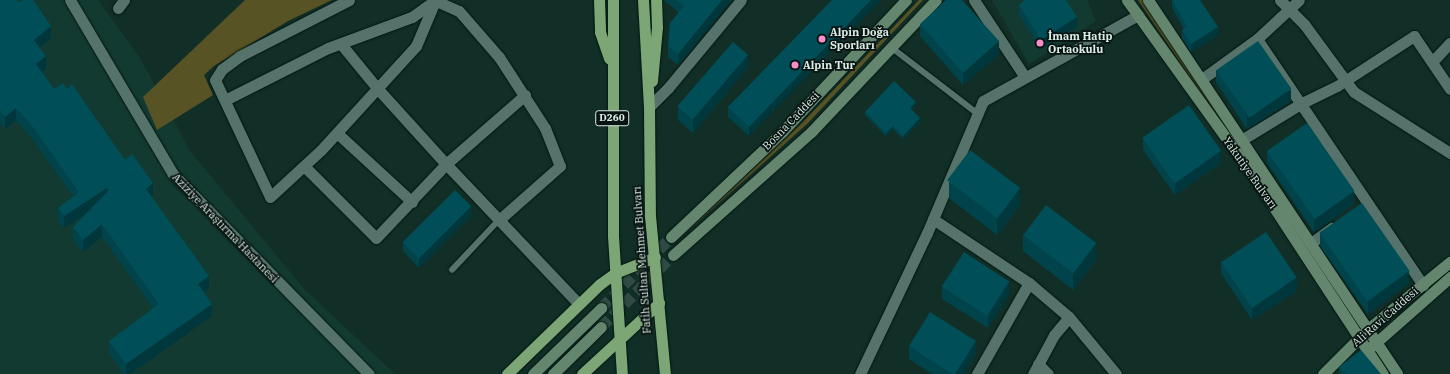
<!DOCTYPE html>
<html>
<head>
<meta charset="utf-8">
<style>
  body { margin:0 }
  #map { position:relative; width:1450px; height:374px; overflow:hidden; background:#122f27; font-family:"IBM Plex Serif",serif }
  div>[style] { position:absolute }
  .built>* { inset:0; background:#133a30 }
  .green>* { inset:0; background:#585324 }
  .secondary-tunnel>* { height:11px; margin-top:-5.5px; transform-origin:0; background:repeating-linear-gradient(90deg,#304b44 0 11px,transparent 0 16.5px) }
  .roads { filter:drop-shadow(0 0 1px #001710) drop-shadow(0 0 1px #001710) }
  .service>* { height:5.5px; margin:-2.75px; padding:0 2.75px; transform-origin:2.75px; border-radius:2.75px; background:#55736a }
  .minor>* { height:11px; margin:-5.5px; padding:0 5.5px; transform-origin:5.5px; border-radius:5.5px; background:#55736a }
  .secondary>* { height:11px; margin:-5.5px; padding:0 5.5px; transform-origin:5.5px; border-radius:5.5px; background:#64866e }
  .trunk>* { height:11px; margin:-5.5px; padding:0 5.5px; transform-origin:5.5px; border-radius:5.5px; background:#7ca675 }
  .wall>* { inset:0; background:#00434b }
  .shaded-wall>* { inset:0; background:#00373d }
  .building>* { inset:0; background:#004e57; transform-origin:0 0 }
  .dots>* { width:11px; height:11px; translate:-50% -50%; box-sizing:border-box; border:2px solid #081411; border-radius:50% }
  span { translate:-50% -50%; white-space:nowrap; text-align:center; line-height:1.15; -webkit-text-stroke:3.5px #081411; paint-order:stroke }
  .shield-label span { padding:1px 3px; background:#081411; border:1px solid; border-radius:3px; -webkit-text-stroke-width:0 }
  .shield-label { font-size:10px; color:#dbebe5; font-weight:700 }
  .poi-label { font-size:11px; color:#dbebe5; font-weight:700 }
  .left { translate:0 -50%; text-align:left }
  .street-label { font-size:11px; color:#dbebe5 }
</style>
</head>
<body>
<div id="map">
  <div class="built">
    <div style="clip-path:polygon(0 0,98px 0,140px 58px,190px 151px,305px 290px,395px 374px,0 374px)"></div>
    <div style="clip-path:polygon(992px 0,1087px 0,1096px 21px,1029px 64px)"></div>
  </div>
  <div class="green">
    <div style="clip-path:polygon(245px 0,332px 0,288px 21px,214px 66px,204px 75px,213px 95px,157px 130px,143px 97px)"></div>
    <div style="clip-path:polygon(919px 0,923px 0,808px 123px,680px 238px,803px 122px)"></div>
    <div style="clip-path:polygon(1138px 0,1144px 0,1361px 325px,1359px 327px)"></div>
  </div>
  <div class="secondary-tunnel">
    <div style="left:601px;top:308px;width:100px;rotate:-45.4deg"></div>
    <div style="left:601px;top:327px;width:102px;rotate:-45deg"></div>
  </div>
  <div class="roads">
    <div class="service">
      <div style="left:891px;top:47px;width:108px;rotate:37.5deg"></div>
      <div style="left:452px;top:270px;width:69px;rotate:-46.8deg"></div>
    </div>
    <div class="minor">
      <div style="left:70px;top:0;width:202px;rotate:59.4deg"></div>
      <div style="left:173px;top:174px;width:280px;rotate:45.6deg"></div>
      <div style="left:349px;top:0;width:123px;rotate:152.8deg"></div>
      <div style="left:240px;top:56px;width:22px;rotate:144deg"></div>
      <div style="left:222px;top:69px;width:13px;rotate:122deg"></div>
      <div style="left:215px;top:80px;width:129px;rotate:64.8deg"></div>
      <div style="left:270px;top:197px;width:69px;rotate:-42.7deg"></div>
      <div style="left:321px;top:150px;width:141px;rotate:-47.6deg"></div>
      <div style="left:416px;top:46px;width:49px;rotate:-67.1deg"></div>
      <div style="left:434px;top:0;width:27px;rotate:24deg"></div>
      <div style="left:459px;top:11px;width:61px;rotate:49deg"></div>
      <div style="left:499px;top:57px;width:85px;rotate:57.1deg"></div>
      <div style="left:545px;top:128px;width:41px;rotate:68.5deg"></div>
      <div style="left:560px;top:166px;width:81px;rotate:138.5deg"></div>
      <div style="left:974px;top:0;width:92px;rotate:56.5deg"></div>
      <div style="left:1280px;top:0;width:34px;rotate:45deg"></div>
      <div style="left:1304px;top:24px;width:84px;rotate:53.7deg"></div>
      <div style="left:1354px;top:92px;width:114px;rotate:32.4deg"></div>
      <div style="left:118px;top:8px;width:10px;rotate:-53deg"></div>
      <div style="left:1257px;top:39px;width:297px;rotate:56deg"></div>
      <div style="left:341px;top:44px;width:57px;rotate:50.7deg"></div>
      <div style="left:377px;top:88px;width:103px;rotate:47.8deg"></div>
      <div style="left:446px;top:164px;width:193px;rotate:46.5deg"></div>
      <div style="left:1432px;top:62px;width:26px;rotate:-47deg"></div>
      <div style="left:1202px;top:79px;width:68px;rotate:-36deg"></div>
      <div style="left:1257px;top:39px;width:57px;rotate:-42.9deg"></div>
      <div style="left:225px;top:100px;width:115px;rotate:-26.8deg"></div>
      <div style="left:328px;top:48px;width:90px;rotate:-20.3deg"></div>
      <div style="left:412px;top:17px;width:29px;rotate:-36deg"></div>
      <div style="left:649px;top:107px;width:27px;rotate:-45deg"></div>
      <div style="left:668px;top:88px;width:114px;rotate:-50.3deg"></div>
      <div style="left:337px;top:133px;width:102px;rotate:42.6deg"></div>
      <div style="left:1243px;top:139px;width:69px;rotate:-31.4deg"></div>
      <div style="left:1302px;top:103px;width:39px;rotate:-26deg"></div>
      <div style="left:1337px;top:86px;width:92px;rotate:-33deg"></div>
      <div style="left:1414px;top:36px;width:64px;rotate:55.8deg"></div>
      <div style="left:305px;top:167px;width:100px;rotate:45deg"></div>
      <div style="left:376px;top:238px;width:102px;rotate:-46.6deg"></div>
      <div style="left:446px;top:164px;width:105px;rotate:-41.1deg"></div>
      <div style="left:933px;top:219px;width:115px;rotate:33.7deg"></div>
      <div style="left:1029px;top:283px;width:52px;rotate:40.4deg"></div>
      <div style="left:1069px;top:317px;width:74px;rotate:50.5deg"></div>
      <div style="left:1311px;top:243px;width:26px;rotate:-36deg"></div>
      <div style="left:1038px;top:364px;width:14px;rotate:45deg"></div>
      <div style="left:860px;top:374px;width:156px;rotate:-64.6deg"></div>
      <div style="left:927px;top:233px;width:143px;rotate:-67deg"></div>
      <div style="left:983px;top:101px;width:177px;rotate:-29deg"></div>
      <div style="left:977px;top:374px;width:105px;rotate:-60.3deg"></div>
      <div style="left:1033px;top:374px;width:44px;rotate:-61.7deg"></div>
      <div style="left:1054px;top:335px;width:23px;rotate:-50deg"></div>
    </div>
    <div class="secondary">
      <div style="left:1127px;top:0;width:214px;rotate:54.3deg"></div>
      <div style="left:1252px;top:174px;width:239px;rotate:56.8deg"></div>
      <div style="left:1148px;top:0;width:449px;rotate:56.3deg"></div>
      <div style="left:671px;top:237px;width:153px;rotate:-43.4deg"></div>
      <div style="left:782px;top:132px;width:181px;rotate:-46.8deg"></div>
      <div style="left:673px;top:255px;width:186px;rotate:-41.7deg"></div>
      <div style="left:812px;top:131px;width:180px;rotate:-46.6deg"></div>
      <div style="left:1371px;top:347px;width:106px;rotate:-41.5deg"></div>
      <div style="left:533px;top:374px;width:95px;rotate:-44.1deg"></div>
      <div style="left:553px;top:374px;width:67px;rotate:-44.4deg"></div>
      <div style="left:1323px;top:374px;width:64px;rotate:-45deg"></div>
      <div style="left:1368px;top:329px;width:106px;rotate:-39.3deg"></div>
    </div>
    <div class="trunk">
      <div style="left:599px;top:0;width:32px;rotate:88deg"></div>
      <div style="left:600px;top:32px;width:28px;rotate:71deg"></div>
      <div style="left:613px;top:0;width:236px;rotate:90deg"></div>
      <div style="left:613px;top:236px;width:138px;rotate:86.3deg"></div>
      <div style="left:643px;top:0;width:107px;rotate:86.8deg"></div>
      <div style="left:649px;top:107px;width:109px;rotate:89.5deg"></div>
      <div style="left:650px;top:216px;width:159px;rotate:84.6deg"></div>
      <div style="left:652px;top:81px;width:54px;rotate:-84.7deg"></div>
      <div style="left:657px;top:27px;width:27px;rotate:-92deg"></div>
      <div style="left:507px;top:374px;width:129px;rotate:-44.1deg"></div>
      <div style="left:600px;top:284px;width:19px;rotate:-36deg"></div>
      <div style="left:615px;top:273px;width:43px;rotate:-21.8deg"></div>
      <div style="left:582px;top:374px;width:105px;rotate:-42.7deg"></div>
    </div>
  </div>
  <div class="wall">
    <div style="clip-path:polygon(0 0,51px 38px,39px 47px,46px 69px,42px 72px,54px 89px,125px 160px,153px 195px,151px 197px,209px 288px,204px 292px,212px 316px,130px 374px,124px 374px,109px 353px,109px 341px,153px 308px,102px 237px,83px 252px,73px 240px,73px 227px,86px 214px,64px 228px,58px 221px,58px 208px,73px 196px,33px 140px,16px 120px,5px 129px,0 123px)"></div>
    <div style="clip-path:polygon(664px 0,731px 0,678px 65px,668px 57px,668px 46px,678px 12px)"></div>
    <div style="clip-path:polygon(832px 0,749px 136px,728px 117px,728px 107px)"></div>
    <div style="clip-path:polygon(1172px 0,1218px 35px,1191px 52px,1182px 38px,1182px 30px,1184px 29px,1172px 8px)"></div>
    <div style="clip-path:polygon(1019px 5px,1077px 27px,1041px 49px,1019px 15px)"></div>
    <div style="clip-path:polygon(920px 24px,999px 54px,963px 85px,920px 36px)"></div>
    <div style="clip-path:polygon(748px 67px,693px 133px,678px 120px,678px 107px)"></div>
    <div style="clip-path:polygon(1216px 70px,1291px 101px,1247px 129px,1216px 82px)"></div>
    <div style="clip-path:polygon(916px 105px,911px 110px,920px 122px,903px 139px,893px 129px,886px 136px,865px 115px,865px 112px)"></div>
    <div style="clip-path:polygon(1143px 138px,1221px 163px,1175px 195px,1143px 150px)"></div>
    <div style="clip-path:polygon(1267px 151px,1354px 204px,1314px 232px,1267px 163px)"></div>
    <div style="clip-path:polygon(949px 182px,1020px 205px,997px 235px,949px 198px)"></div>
    <div style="clip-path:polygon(471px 216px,419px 268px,403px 251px,403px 242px)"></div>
    <div style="clip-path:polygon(1320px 233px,1409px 283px,1368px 314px,1320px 246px)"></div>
    <div style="clip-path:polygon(1023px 235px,1096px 260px,1073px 290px,1023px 251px)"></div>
    <div style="clip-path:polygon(1221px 261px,1297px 291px,1252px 320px,1221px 273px)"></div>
    <div style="clip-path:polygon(942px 287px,1009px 294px,988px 328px,942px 299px)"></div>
    <div style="clip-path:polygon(909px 346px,976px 353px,963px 374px,932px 374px,909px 359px)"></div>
    <div style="clip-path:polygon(1339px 367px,1381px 374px,1339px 374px)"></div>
  </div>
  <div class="shaded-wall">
    <div style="clip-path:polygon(722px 0,731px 0,678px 65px,678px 54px)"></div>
    <div style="clip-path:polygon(871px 0,881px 0,749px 136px,749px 127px)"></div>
    <div style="clip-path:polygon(1077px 17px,1077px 27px,1041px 49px,1041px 40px)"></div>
    <div style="clip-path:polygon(51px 26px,51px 38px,34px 52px,34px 40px)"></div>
    <div style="clip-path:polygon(1218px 27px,1218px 35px,1191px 52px,1191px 44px)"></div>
    <div style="clip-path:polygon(999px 41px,999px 54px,963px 85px,963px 73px)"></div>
    <div style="clip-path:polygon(748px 55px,748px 67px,693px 133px,693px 120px)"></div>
    <div style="clip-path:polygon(46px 56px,46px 69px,36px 77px,36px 64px)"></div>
    <div style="clip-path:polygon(1291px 89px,1291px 101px,1247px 129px,1247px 116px)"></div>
    <div style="clip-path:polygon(916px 102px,916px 105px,910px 112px,910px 108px)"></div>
    <div style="clip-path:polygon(16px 108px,16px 120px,5px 129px,5px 117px)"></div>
    <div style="clip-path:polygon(920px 118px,920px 122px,903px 139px,903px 136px)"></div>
    <div style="clip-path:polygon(893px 126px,893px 129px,886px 136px,886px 133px)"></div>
    <div style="clip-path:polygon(1221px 151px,1221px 163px,1175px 195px,1175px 183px)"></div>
    <div style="clip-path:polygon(153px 183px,153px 195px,146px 201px,146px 189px)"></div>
    <div style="clip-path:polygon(107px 188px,107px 201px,64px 228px,64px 216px)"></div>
    <div style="clip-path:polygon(1020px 188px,1020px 205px,997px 235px,997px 219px)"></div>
    <div style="clip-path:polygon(1354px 191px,1354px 204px,1314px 232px,1314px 220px)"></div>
    <div style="clip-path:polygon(471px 206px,471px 216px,419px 268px,419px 258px)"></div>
    <div style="clip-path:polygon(102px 224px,102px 237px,83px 252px,83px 240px)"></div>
    <div style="clip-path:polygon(1096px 243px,1096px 260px,1073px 290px,1073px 273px)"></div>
    <div style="clip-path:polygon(1409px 271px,1409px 283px,1368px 314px,1368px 302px)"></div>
    <div style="clip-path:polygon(209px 276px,209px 288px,198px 296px,198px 284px)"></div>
    <div style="clip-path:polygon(1297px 278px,1297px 291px,1252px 320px,1252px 308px)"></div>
    <div style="clip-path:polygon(1009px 281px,1009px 294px,988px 328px,988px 316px)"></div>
    <div style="clip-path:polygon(212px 304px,212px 316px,130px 374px,126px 374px,126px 364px)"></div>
    <div style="clip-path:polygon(976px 341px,976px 353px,963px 374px,955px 374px)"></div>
  </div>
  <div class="building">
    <div style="clip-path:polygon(0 0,17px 0,19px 2px,22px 0,33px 0,51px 26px,34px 40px,46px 56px,36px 64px,54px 89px,63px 83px,67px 89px,72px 84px,125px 160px,132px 154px,153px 183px,146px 189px,209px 276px,198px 284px,212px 304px,126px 364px,109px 341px,159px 304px,102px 224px,83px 240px,73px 227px,109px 190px,107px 188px,64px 216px,58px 208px,79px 192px,33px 127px,16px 108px,5px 117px,0 110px)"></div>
    <div style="clip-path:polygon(677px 0,722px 0,678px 54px,668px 46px,670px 23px,684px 6px)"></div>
    <div style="clip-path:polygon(832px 0,871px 0,749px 127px,728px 107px)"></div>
    <div style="clip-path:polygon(946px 0,962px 0,999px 41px,963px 73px,920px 24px)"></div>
    <div style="clip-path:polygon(1025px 0,1066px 0,1077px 17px,1041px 40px,1019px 5px)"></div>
    <div style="clip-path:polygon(1172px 0,1200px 0,1218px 27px,1191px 44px,1182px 30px,1187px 27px)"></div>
    <div style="left:1258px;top:41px;width:58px;height:51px;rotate:55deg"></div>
    <div style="left:733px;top:42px;width:20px;height:85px;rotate:41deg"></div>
    <div style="clip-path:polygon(894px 81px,916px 102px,910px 108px,920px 118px,903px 136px,893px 126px,886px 133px,865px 112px)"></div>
    <div style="left:1189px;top:105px;width:56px;height:57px;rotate:55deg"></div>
    <div style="left:1307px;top:123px;width:83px;height:49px;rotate:55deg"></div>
    <div style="left:970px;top:150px;width:63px;height:38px;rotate:37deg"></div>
    <div style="left:455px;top:190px;width:23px;height:74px;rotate:45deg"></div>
    <div style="left:1362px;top:203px;width:83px;height:52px;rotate:55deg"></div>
    <div style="left:1046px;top:205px;width:63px;height:38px;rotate:37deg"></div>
    <div style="left:1266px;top:232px;width:55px;height:54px;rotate:56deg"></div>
    <div style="left:964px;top:252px;width:54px;height:41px;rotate:33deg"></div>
    <div style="clip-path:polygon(930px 312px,976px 341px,955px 374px,952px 374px,909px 346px)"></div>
    <div style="clip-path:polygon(1361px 350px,1381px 374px,1346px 374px,1339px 367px)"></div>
  </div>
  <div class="dots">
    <div style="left:822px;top:39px;background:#f98fca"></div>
    <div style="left:1040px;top:43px;background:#f98fca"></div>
    <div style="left:795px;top:65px;background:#f98fca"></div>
  </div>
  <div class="shield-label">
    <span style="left:612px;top:118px">D260</span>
  </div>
  <div class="poi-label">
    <span class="left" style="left:830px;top:39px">Alpin Doğa<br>Sporları</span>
    <span class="left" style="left:1048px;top:43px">İmam Hatip<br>Ortaokulu</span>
    <span class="left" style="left:803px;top:65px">Alpin Tur</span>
  </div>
  <div class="street-label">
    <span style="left:791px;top:121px;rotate:-46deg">Bosna Caddesi</span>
    <span style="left:1250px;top:173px;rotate:55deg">Yakutiye Bulvarı</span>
    <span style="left:225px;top:228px;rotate:46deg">Aziziye Araştırma Hastanesi</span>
    <span style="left:642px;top:260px;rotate:-94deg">Fatih Sultan Mehmet Bulvarı</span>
    <span style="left:1385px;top:317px;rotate:-41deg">Ali Ravi Caddesi</span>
  </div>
</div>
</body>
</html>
